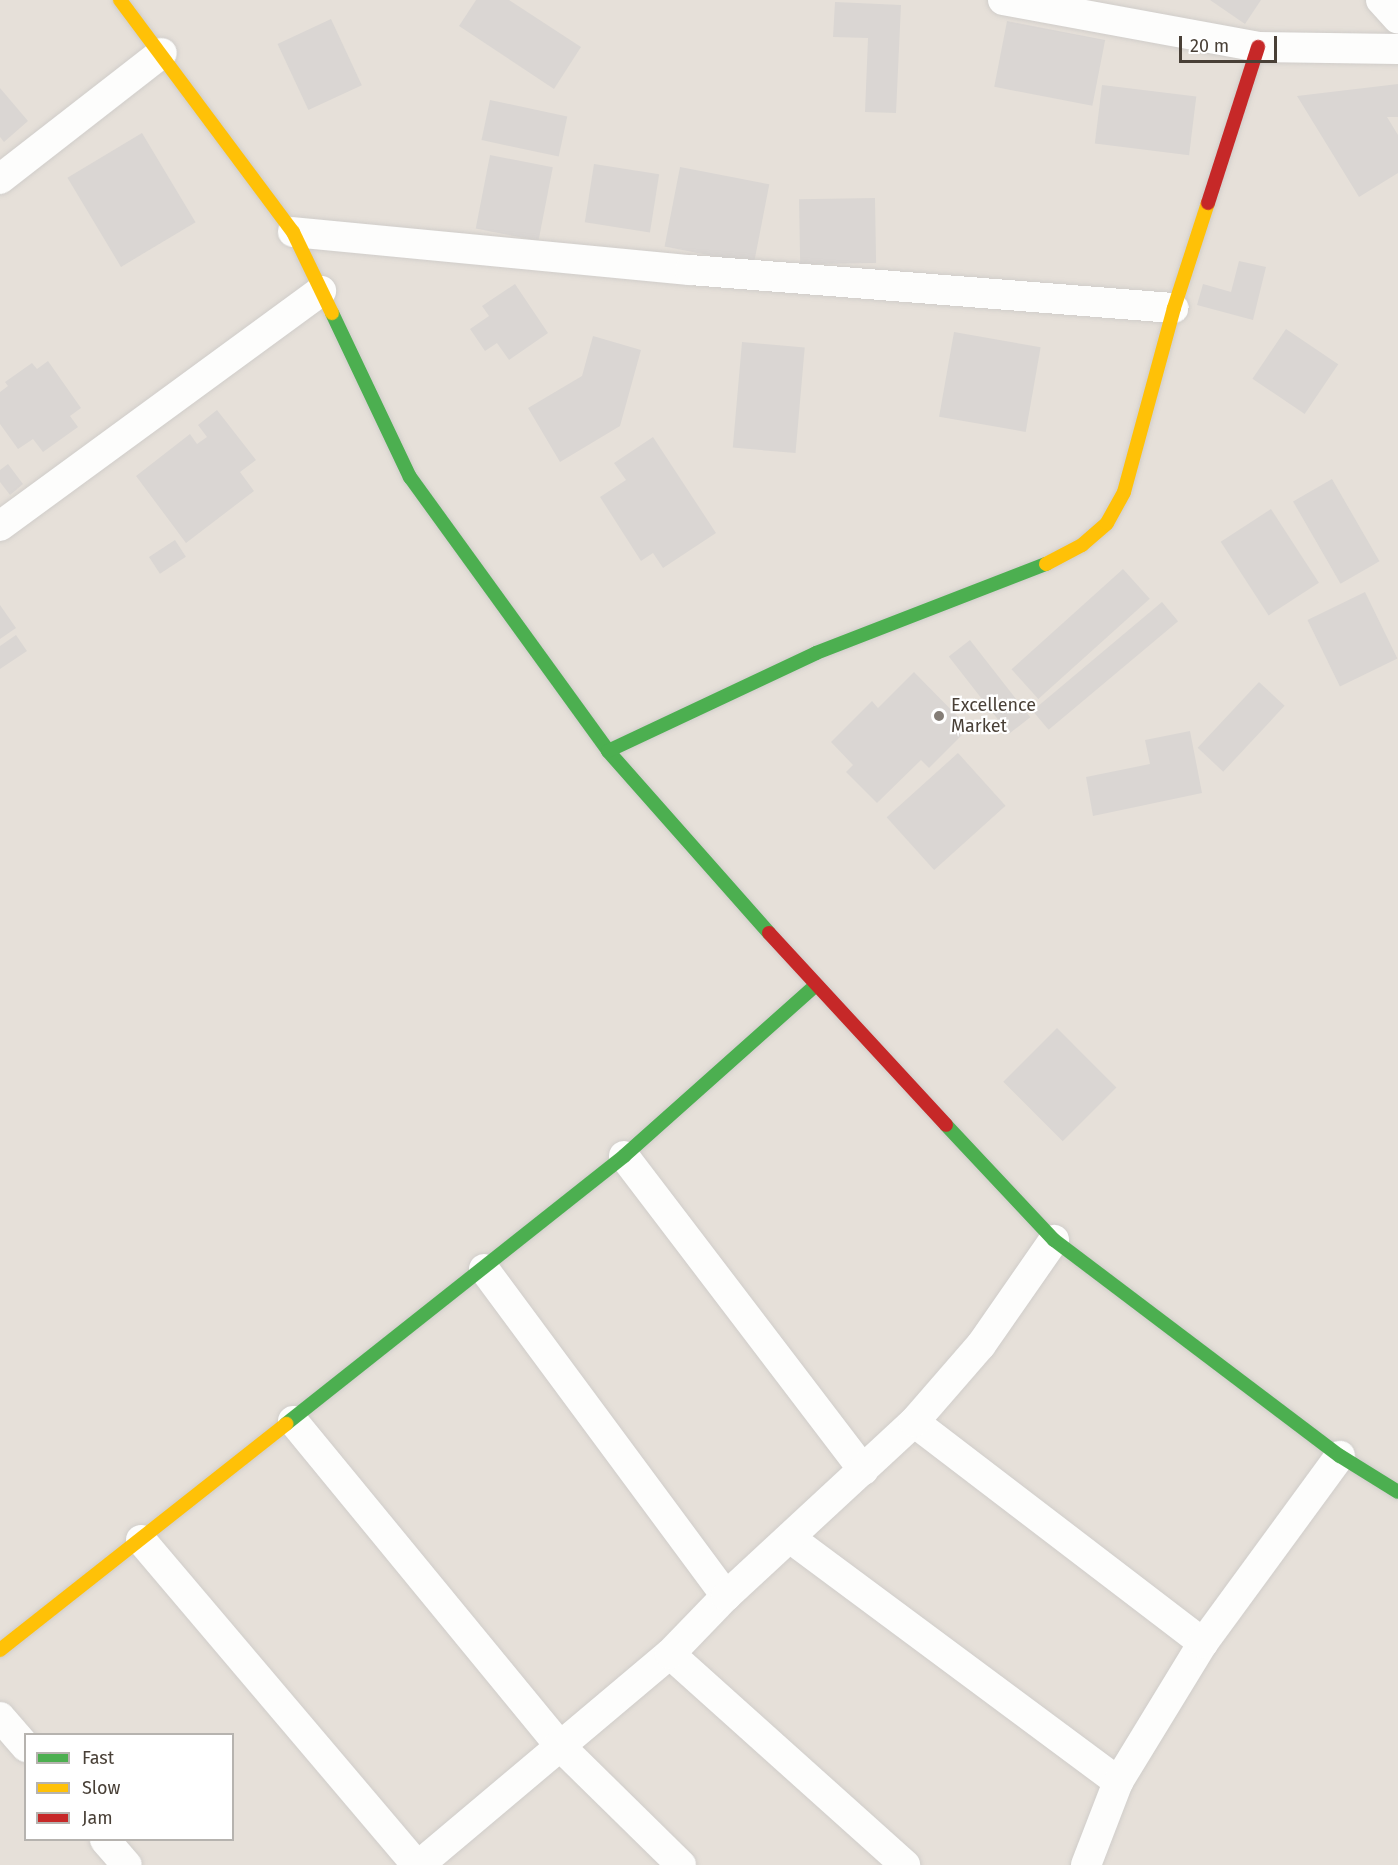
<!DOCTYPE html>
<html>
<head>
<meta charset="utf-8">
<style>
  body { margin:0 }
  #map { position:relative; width:1398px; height:1865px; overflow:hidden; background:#f2efec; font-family:"Fira Sans",sans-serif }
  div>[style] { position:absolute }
  .residential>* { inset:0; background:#e6e0d9 }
  .building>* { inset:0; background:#dad6d3; transform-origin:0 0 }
  .roads { filter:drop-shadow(0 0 2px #d0cdca) drop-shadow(0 0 2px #d0cdca) }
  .street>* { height:30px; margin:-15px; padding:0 15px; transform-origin:15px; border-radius:15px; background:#fdfdfc }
  .fast>* { height:14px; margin:-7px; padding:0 7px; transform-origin:7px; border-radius:7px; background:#4caf50 }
  .slow>* { height:14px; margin:-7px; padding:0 7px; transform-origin:7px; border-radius:7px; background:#ffc107 }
  .jam>* { height:14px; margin:-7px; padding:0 7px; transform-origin:7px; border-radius:7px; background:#c62828 }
  .dots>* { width:16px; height:16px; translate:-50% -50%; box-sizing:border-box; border:3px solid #fff; border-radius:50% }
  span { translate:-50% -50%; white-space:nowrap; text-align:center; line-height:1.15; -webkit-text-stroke:4.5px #fff; paint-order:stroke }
  .poi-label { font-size:18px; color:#494037 }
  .left { translate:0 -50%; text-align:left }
  .legend { position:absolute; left:24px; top:1733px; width:210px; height:108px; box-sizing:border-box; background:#fff; border:2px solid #b6b3af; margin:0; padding:8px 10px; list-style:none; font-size:18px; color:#494037 }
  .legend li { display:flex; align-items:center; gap:12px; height:30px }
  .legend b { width:30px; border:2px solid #b6b3af }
  .scale { position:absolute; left:1179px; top:36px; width:98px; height:27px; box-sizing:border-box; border:3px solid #494037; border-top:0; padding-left:8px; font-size:18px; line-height:21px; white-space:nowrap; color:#494037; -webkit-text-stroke:4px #fff; paint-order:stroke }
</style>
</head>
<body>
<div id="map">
  <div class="residential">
    <div style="clip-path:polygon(evenodd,0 0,1398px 0,1398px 1865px,0 1865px,0 0,26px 1734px,232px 1734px,232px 1840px,26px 1840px,26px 1734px)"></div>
  </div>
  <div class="building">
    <div style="clip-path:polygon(476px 0,509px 0,581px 47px,554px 89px,459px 26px)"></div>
    <div style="clip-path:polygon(1210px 0,1261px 0,1245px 24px)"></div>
    <div style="clip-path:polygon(835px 2px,901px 5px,896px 113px,865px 112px,868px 38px,833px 37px)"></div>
    <div style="left:331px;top:19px;width:73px;height:59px;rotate:65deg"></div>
    <div style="left:1007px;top:21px;width:100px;height:67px;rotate:11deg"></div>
    <div style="clip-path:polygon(1398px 84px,1398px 117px,1387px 117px,1398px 135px,1398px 173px,1359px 197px,1297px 96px)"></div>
    <div style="left:1102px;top:85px;width:95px;height:59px;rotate:7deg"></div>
    <div style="clip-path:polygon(0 88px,28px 121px,4px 142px,0 137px)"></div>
    <div style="left:490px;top:100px;width:79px;height:41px;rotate:12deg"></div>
    <div style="left:142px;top:133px;width:104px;height:87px;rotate:59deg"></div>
    <div style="left:490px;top:155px;width:64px;height:75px;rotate:11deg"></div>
    <div style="left:594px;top:164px;width:66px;height:59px;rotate:9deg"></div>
    <div style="left:680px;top:167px;width:91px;height:81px;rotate:11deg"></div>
    <div style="left:875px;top:198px;width:65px;height:76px;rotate:89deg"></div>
    <div style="clip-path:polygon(1239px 261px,1266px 267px,1253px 320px,1197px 305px,1203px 284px,1231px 292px)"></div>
    <div style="clip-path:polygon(515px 284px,548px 333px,509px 360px,497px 343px,485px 351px,470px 329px,489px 316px,482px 306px)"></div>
    <div style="left:1286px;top:329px;width:63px;height:60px;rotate:34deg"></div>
    <div style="left:954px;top:332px;width:88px;height:86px;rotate:10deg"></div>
    <div style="clip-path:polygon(593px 336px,641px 350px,620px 426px,560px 462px,528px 408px,582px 376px)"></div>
    <div style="left:742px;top:342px;width:63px;height:106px;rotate:5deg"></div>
    <div style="clip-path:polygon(48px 361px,81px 408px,70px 416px,78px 427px,43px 452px,33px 439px,18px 449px,0 424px,0 392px,8px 386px,5px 382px,32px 363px,37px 369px)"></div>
    <div style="clip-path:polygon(217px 410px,256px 460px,240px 472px,254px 491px,186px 543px,136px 476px,190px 434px,197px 444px,207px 437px,198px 425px)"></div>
    <div style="clip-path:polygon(653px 437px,716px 533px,663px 568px,653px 553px,641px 561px,600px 497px,626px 480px,614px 463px)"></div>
    <div style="clip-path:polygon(8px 464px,23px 484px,10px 495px,0 482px,0 470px)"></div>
    <div style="left:1332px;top:479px;width:95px;height:45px;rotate:60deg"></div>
    <div style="left:1271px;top:509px;width:88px;height:60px;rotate:57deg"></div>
    <div style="left:175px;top:540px;width:20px;height:31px;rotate:57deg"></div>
    <div style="left:1123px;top:569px;width:40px;height:150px;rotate:48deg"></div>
    <div style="left:1365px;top:592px;width:74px;height:64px;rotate:64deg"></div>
    <div style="left:1162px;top:602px;width:25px;height:169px;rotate:50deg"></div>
    <div style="clip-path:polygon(0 605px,16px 628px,0 639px)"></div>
    <div style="clip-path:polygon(16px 635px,27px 651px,0 669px,0 646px)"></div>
    <div style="left:970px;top:640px;width:98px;height:27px;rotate:52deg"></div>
    <div style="clip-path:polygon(914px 672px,969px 728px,929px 768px,921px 760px,877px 803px,846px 772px,853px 765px,831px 742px,872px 701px,878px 708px)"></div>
    <div style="left:1259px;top:682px;width:35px;height:90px;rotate:43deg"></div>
    <div style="clip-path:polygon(1190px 731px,1202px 793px,1093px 816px,1086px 777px,1150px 764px,1145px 740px)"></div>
    <div style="left:958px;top:753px;width:71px;height:96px;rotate:48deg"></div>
    <div style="left:1057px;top:1028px;width:84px;height:76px;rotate:45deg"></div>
  </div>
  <div class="roads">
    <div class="street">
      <div style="left:1003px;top:0;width:259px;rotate:10.4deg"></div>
      <div style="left:1258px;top:47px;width:140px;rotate:0.8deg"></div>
      <div style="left:1381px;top:0;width:25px;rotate:48deg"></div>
      <div style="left:0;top:179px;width:205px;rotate:-37.9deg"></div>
      <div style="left:293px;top:232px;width:399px;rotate:5.5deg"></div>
      <div style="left:690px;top:270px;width:485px;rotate:4.5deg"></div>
      <div style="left:0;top:526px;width:398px;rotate:-36.2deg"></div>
      <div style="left:624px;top:1156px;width:395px;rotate:52.7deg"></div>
      <div style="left:484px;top:1269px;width:407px;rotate:53.5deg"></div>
      <div style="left:293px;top:1421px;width:419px;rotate:50.6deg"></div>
      <div style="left:559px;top:1745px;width:171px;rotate:44.5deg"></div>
      <div style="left:914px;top:1422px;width:364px;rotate:37.4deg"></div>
      <div style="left:790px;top:1538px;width:409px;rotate:36.6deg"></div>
      <div style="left:141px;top:1540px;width:426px;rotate:49.7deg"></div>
      <div style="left:670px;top:1654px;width:316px;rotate:41.9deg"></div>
      <div style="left:0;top:1717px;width:40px;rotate:49deg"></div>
      <div style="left:105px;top:1840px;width:33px;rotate:49deg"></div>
      <div style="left:419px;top:1865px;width:328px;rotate:-40.1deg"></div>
      <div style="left:670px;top:1654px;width:81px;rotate:-46deg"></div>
      <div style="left:726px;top:1596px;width:256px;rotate:-42.8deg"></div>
      <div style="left:914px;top:1422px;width:102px;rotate:-49deg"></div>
      <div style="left:981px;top:1345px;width:128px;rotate:-55.2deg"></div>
      <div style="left:1086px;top:1865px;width:89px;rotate:-68.9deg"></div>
      <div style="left:1118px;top:1782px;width:163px;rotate:-58.6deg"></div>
      <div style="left:1203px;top:1643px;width:232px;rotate:-53.8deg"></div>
    </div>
    <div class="fast">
      <div style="left:332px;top:313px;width:182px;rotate:64.6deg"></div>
      <div style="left:410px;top:477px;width:338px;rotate:54.1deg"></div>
      <div style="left:608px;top:751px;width:243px;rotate:48.5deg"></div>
      <div style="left:608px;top:751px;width:230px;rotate:-25.2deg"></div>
      <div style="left:816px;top:653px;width:247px;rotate:-21.2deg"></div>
      <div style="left:946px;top:1125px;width:158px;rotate:46.8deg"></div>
      <div style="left:1054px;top:1240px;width:358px;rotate:37.1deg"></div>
      <div style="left:1340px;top:1456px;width:68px;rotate:31.8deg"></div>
      <div style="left:286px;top:1424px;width:431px;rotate:-38.4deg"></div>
      <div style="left:624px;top:1156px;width:256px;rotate:-41.7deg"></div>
    </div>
    <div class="slow">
      <div style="left:120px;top:0;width:289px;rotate:53.3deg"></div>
      <div style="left:293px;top:232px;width:90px;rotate:64.3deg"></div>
      <div style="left:1046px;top:564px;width:41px;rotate:-27.8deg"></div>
      <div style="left:1082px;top:545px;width:33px;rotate:-41deg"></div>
      <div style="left:1107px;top:523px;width:35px;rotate:-61deg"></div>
      <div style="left:1124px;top:492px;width:191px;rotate:-74.8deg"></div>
      <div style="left:1174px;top:308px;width:110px;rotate:-72.1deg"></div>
      <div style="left:0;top:1650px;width:365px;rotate:-38.3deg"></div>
    </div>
    <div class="jam">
      <div style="left:1208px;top:203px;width:164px;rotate:-72.2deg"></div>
      <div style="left:769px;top:933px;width:261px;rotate:47.3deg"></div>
    </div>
  </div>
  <div class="dots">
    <div style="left:939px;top:716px;background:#847d76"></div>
  </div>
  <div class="poi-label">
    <span class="left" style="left:951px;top:716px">Excellence<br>Market</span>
  </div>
  <ul class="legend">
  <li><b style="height:8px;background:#4caf50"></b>Fast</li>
  <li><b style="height:8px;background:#ffc107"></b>Slow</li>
  <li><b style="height:8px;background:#c62828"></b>Jam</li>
  </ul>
  <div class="scale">20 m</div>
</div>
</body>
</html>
